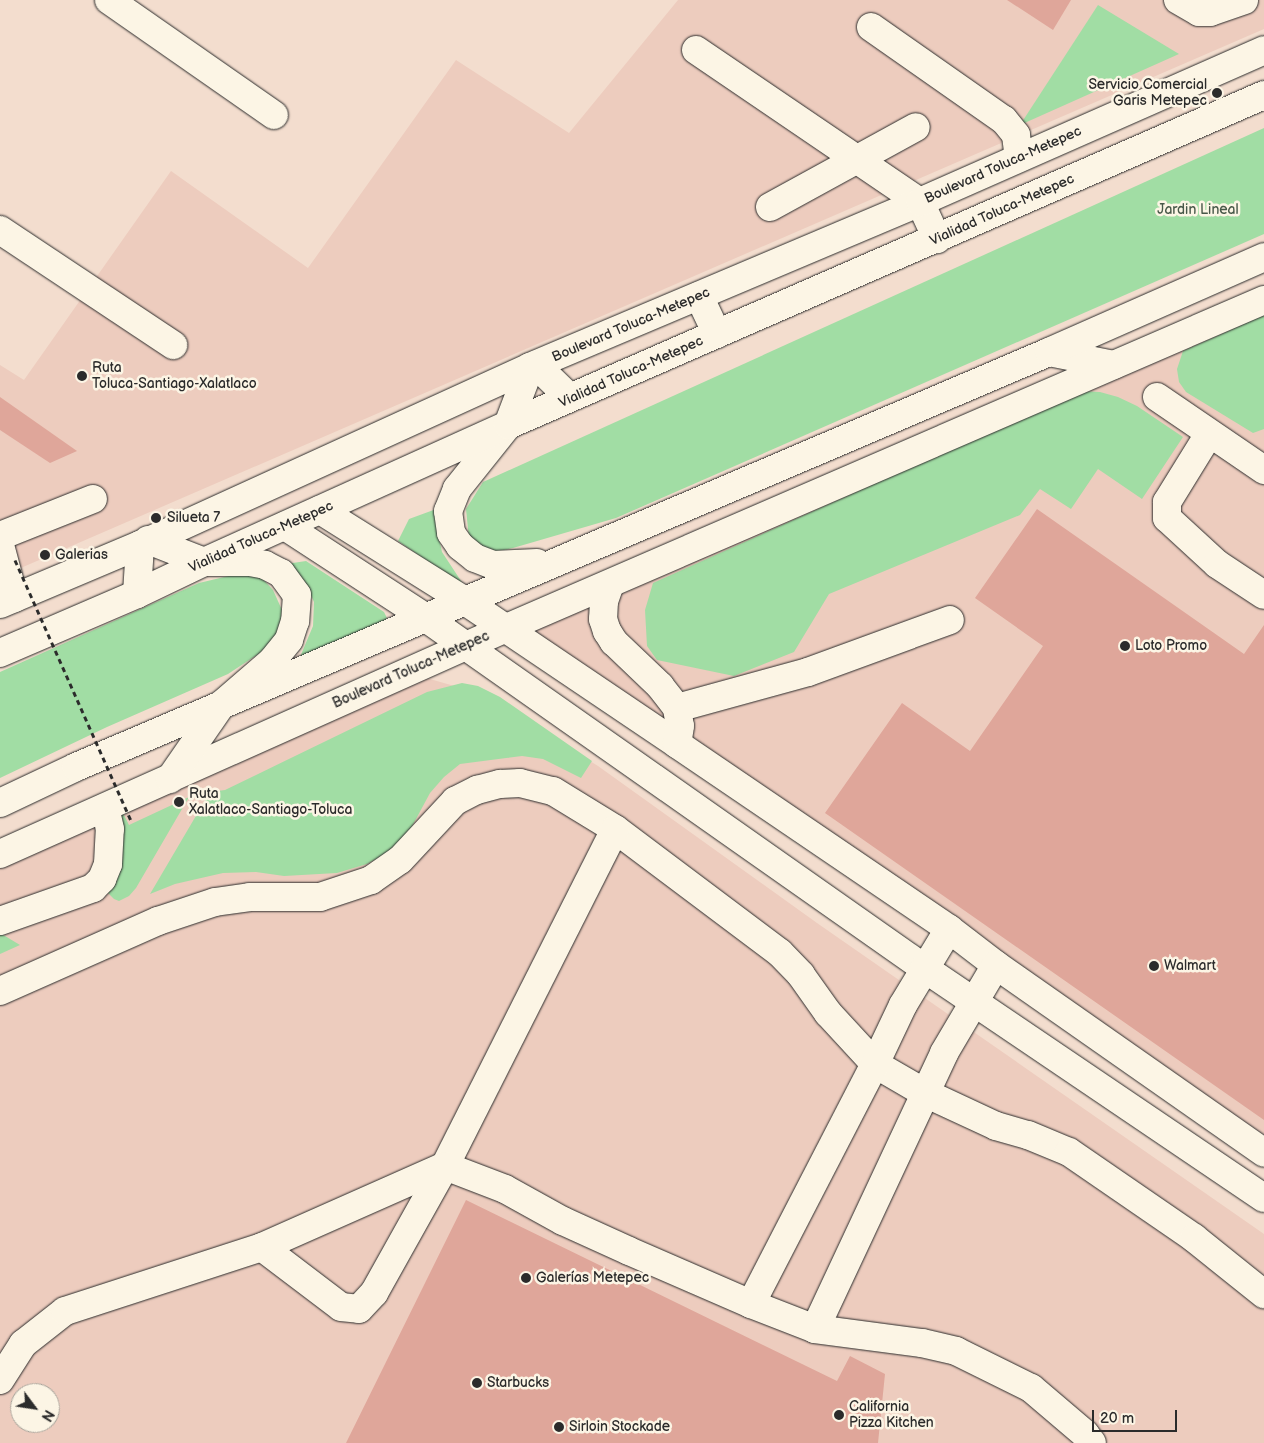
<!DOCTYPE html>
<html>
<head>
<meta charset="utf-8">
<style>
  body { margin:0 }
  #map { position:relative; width:1264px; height:1443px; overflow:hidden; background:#f3ddce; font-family:"Balsamiq Sans",sans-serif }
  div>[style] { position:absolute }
  .built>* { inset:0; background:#edccbe }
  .green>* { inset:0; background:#a1dda4 }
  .building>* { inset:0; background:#dfa69a }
  .roads { filter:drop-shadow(0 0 1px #2b2b2b) drop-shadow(0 0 1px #2b2b2b) }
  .minor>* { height:28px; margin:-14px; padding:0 14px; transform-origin:14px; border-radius:14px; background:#fcf5e5 }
  .major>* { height:28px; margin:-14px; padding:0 14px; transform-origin:14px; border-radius:14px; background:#fcf5e5 }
  .highway>* { height:28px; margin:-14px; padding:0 14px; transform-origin:14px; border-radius:14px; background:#fcf5e5 }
  .path-bridge>* { height:3px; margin-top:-1.5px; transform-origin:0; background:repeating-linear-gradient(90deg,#2b2b2b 0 5px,transparent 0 9px) }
  .dots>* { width:14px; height:14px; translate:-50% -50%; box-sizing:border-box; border:2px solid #fcf5e5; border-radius:50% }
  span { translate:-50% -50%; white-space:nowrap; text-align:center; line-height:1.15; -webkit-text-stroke:5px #fcf5e5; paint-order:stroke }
  .poi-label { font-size:14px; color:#2b2b2b }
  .right { translate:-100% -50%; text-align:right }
  .left { translate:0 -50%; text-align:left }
  .street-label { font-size:14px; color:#2b2b2b }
  .park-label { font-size:14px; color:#485849 }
  .north { position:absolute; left:10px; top:1383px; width:50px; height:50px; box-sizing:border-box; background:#fcf5e5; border:1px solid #a8a49b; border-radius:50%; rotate:121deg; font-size:14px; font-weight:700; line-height:20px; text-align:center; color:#2b2b2b }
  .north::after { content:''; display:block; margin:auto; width:18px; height:22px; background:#2b2b2b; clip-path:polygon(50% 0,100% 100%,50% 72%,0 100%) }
  .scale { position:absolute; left:1092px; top:1410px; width:85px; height:22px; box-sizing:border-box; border:2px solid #2b2b2b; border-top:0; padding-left:6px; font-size:15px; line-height:18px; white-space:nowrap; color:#2b2b2b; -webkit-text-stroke:4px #fcf5e5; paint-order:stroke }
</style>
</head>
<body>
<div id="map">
  <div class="built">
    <div style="clip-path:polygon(678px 0,1264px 0,1264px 29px,0 577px,0 365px,24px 380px,171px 171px,308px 268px,456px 60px,569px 133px)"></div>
    <div style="clip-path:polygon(1264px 304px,1264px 1150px,518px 631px)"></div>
    <div style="clip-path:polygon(evenodd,423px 677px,482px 694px,598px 766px,817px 923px,1264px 1234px,1264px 1443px,0 1443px,0 862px,423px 677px,20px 1393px,50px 1393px,50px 1423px,20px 1423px,20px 1393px)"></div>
  </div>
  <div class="green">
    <div style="clip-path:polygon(1098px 5px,1179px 54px,1020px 125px)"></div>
    <div style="clip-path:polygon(1264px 128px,1264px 234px,616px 518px,513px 548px,489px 553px,469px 539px,466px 509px,483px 482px)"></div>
    <div style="clip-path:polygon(1264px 315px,1264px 429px,1253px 433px,1186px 392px,1179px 382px,1177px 369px,1183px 351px)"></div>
    <div style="clip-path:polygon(1081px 391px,1100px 392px,1118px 397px,1137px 406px,1183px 437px,1142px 499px,1098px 469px,1071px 509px,1040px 489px,1020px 515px,829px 594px,794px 652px,734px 676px,657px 660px,647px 646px,645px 610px,653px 583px)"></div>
    <div style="clip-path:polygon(439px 508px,437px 529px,442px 552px,465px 587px,398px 541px,409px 519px)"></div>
    <div style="clip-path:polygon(306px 561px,384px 612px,387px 618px,383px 624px,300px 657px,313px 626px,314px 602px,305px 582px,286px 564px)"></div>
    <div style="clip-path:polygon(241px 573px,260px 576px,273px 590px,282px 610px,279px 632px,266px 649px,228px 674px,107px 727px,0 778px,0 672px,199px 583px)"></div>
    <div style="clip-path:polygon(462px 683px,478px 686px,500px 697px,592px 761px,581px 778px,543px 759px,522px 756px,460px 764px,444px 777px,430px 793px,409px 832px,389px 852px,367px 864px,337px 873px,284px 876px,256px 872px,223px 873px,175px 884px,150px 894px,210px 792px,225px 790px,427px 692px)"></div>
    <div style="clip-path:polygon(189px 797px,136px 888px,129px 896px,119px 901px,114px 899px,91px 876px,117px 815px,123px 813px,129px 825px)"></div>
    <div style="clip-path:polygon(0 933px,20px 945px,0 954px)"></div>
  </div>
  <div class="building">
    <div style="clip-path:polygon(1007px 0,1071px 0,1053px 30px)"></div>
    <div style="clip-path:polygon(0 397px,77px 451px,50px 463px,0 430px)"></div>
    <div style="clip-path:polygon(1037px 509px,1244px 654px,1264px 625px,1264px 1120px,825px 813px,902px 703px,970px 751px,1043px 646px,975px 598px)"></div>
    <div style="clip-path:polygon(466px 1200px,837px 1381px,850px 1356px,885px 1374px,878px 1443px,346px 1443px)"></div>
  </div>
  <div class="roads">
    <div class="minor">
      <div style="left:109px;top:0;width:201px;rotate:34.9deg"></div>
      <div style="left:1178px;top:0;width:24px;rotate:30deg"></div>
      <div style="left:1199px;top:12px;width:11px"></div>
      <div style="left:1210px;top:12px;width:36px;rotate:-19deg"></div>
      <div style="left:871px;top:27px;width:162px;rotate:35deg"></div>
      <div style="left:1004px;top:120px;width:19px;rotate:51deg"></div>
      <div style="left:1016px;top:135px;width:23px;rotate:83deg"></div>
      <div style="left:696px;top:50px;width:271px;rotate:34.2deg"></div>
      <div style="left:920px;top:202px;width:41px;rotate:65.3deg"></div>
      <div style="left:770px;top:207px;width:166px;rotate:-28.7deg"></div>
      <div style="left:0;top:230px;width:208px;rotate:33.6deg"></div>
      <div style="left:1157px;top:397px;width:130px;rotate:34.3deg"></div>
      <div style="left:1209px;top:434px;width:80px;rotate:121.7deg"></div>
      <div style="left:1167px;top:502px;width:16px;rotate:90deg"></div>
      <div style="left:1167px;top:518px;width:68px;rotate:42.6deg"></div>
      <div style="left:1217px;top:564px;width:56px;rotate:33.4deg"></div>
      <div style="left:320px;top:510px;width:171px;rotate:32.1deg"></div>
      <div style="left:465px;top:601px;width:256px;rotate:34deg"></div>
      <div style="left:677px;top:744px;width:329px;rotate:34.2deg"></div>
      <div style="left:949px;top:929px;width:59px;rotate:37.5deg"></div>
      <div style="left:996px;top:965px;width:327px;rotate:35deg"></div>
      <div style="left:285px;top:526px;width:168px;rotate:33.1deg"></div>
      <div style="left:426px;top:618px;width:609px;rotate:35.1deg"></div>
      <div style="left:924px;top:968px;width:410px;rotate:34.1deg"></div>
      <div style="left:0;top:536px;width:100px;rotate:-21.7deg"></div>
      <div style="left:0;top:545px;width:55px;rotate:75.2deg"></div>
      <div style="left:677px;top:708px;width:136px;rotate:-15.4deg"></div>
      <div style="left:808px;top:672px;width:151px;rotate:-20.1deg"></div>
      <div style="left:0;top:921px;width:99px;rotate:-19.5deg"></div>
      <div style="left:93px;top:888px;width:13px;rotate:-45deg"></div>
      <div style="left:102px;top:879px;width:16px;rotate:-68deg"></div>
      <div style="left:108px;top:864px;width:35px;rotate:-87deg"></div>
      <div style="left:110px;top:829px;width:22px;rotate:-103deg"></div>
      <div style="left:0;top:991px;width:173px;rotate:-23.9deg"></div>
      <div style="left:158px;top:921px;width:60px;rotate:-18.4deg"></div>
      <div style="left:215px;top:902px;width:35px;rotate:-8deg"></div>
      <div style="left:250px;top:897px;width:70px"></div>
      <div style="left:320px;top:897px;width:54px;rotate:-18.4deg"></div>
      <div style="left:371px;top:880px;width:35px;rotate:-35deg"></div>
      <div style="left:400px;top:860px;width:81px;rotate:-47deg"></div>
      <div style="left:455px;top:801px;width:25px;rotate:-27deg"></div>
      <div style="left:477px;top:790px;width:24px;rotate:-15deg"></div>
      <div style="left:500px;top:784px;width:20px;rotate:-3deg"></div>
      <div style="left:520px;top:783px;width:34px;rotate:14deg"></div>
      <div style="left:553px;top:791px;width:73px;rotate:31.5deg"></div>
      <div style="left:615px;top:829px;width:206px;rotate:36.9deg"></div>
      <div style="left:780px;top:953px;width:30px;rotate:46deg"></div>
      <div style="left:801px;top:975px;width:47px;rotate:54.6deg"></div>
      <div style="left:828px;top:1013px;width:69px;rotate:47.3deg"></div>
      <div style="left:875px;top:1064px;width:58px;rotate:30.1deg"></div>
      <div style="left:925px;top:1093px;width:78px;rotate:24.9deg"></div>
      <div style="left:996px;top:1126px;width:33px;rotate:16deg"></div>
      <div style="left:1028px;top:1135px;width:44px;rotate:22.5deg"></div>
      <div style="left:1069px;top:1152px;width:152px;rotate:34.5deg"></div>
      <div style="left:1194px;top:1238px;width:90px;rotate:38.7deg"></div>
      <div style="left:262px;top:1247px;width:99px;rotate:37.2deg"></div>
      <div style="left:341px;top:1307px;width:18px;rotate:6deg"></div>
      <div style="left:359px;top:1309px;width:22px;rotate:-47deg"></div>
      <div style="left:374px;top:1293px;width:145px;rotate:-60.8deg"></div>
      <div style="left:445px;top:1166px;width:377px;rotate:-63.2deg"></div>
      <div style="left:751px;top:1304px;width:270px;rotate:-62.7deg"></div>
      <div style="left:875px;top:1064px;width:65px;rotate:-64.6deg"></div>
      <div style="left:903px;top:1005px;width:89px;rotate:-58.8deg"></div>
      <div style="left:815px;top:1329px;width:305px;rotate:-64.9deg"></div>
      <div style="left:944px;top:1053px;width:102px;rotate:-59.4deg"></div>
      <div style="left:0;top:1380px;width:43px;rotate:-57.4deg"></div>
      <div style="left:23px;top:1344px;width:53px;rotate:-38.2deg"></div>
      <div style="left:65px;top:1311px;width:207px;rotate:-18deg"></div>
      <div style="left:262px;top:1247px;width:200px;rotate:-23.9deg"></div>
      <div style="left:445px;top:1166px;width:64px;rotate:21deg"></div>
      <div style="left:505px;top:1189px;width:66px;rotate:28.9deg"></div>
      <div style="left:563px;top:1221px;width:72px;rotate:24.4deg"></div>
      <div style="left:629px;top:1251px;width:133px;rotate:23.5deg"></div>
      <div style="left:751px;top:1304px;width:69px;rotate:21.3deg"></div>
      <div style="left:815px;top:1329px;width:108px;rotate:7.5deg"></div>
      <div style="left:922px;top:1343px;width:35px;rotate:13deg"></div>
      <div style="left:956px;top:1351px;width:84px;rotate:26.3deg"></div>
      <div style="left:1031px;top:1388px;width:71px;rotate:40.4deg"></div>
      <div style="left:1085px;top:1434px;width:11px;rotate:52deg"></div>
    </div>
    <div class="major">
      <div style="left:610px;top:584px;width:18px;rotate:109deg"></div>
      <div style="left:604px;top:601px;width:18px;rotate:93deg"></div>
      <div style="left:603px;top:619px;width:13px;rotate:72deg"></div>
      <div style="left:607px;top:631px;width:13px;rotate:58deg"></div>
      <div style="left:614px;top:642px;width:64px;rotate:43.7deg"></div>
      <div style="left:660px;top:686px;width:28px;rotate:52deg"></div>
      <div style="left:677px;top:708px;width:18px;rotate:81deg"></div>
      <div style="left:680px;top:726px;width:18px;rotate:99deg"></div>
      <div style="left:0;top:604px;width:152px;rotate:-22.9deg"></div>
      <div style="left:140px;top:545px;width:429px;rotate:-24.5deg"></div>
      <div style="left:530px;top:367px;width:423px;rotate:-22.9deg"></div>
      <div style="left:920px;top:202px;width:376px;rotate:-23.8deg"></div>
      <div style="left:0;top:854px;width:552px;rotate:-24.06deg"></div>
      <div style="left:504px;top:629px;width:828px;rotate:-23.41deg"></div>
    </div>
    <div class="highway">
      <div style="left:699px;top:296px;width:42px;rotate:64.7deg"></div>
      <div style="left:1049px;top:352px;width:66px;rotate:11.3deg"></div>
      <div style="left:536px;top:365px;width:47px;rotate:44.1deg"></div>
      <div style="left:530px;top:367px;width:62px;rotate:110.8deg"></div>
      <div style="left:508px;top:425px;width:82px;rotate:128.6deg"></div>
      <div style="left:457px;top:489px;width:24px;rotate:112deg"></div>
      <div style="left:448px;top:511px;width:22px;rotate:82deg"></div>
      <div style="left:451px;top:533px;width:16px;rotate:55deg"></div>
      <div style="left:460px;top:546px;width:19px;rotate:39deg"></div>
      <div style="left:475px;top:558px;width:19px;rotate:21deg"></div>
      <div style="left:493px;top:565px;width:44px;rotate:-2.6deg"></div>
      <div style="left:148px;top:540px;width:60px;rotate:21.4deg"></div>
      <div style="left:204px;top:562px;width:46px"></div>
      <div style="left:250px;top:562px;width:15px;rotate:11deg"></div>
      <div style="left:265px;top:565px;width:18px;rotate:27deg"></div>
      <div style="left:281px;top:573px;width:27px;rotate:54deg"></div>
      <div style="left:297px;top:595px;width:26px;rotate:94deg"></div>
      <div style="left:295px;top:621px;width:20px;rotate:108deg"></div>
      <div style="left:289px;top:640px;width:27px;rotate:129deg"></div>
      <div style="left:272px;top:661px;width:67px;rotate:139.2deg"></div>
      <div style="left:221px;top:705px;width:90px;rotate:124.6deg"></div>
      <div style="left:137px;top:594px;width:49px;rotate:-86.5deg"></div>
      <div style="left:0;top:653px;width:149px;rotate:-23.3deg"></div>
      <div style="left:137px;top:594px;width:74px;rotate:-25.5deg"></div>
      <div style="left:204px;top:562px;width:333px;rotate:-24.3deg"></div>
      <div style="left:508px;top:425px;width:825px;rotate:-23.58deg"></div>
      <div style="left:0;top:803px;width:84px;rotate:-25.3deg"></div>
      <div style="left:76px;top:767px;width:1058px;rotate:-23.1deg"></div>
      <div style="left:1049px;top:352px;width:235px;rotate:-23.8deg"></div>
    </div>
  </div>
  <div class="path-bridge">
    <div style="left:15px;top:560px;width:285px;rotate:66deg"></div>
  </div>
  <div class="dots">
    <div style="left:1217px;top:93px;background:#2b2b2b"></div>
    <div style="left:82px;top:376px;background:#2b2b2b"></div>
    <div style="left:156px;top:518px;background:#2b2b2b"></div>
    <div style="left:45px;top:555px;background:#2b2b2b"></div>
    <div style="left:1125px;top:646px;background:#2b2b2b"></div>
    <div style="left:179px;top:802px;background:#2b2b2b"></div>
    <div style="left:1154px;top:966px;background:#2b2b2b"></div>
    <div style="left:526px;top:1278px;background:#2b2b2b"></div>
    <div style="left:477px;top:1383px;background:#2b2b2b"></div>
    <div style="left:839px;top:1415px;background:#2b2b2b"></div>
    <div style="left:559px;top:1427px;background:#2b2b2b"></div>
  </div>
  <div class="poi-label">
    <span class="right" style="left:1207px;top:93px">Servicio Comercial<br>Garis Metepec</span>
    <span class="left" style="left:92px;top:376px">Ruta<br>Toluca-Santiago-Xalatlaco</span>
    <span class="left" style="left:167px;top:518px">Silueta 7</span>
    <span class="left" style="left:55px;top:555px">Galerias</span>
    <span class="left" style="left:1135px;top:646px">Loto Promo</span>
    <span class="left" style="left:189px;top:802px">Ruta<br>Xalatlaco-Santiago-Toluca</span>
    <span class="left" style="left:1164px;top:966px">Walmart</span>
    <span class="left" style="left:536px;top:1278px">Galerías Metepec</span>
    <span class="left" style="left:487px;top:1383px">Starbucks</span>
    <span class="left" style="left:849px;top:1415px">California<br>Pizza Kitchen</span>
    <span class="left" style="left:569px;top:1427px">Sirloin Stockade</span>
  </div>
  <div class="street-label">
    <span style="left:1003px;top:165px;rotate:-24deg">Boulevard Toluca-Metepec</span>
    <span style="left:1002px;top:210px;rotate:-24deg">Vialidad Toluca-Metepec</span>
    <span style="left:631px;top:325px;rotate:-23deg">Boulevard Toluca-Metepec</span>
    <span style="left:631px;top:372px;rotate:-24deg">Vialidad Toluca-Metepec</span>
    <span style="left:261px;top:537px;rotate:-24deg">Vialidad Toluca-Metepec</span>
    <span style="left:411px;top:670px;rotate:-24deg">Boulevard Toluca-Metepec</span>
  </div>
  <div class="park-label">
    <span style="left:1198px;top:210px">Jardin Lineal</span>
  </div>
  <div class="north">N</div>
  <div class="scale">20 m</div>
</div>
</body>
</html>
